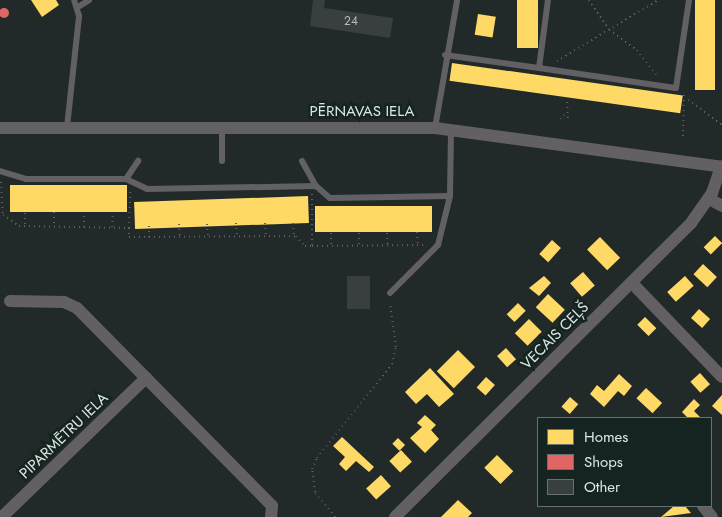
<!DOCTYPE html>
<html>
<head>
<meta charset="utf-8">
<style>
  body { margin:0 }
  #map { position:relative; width:722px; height:517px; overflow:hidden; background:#222a29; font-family:Jost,sans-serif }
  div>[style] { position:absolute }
  .homes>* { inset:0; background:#ffd966; transform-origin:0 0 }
  .shops>* { inset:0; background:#e06666 }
  .round { border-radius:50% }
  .building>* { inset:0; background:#383f3e; transform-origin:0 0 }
  .path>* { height:2px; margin-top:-1px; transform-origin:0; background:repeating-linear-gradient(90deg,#5e5f60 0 1px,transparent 0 5px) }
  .lane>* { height:6px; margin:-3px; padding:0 3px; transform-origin:3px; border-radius:3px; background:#636064 }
  .street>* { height:12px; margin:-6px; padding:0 6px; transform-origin:6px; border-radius:6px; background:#636064 }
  span { translate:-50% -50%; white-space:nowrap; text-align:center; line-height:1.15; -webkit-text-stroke:5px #152420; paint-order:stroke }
  .number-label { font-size:12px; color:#b3bcba }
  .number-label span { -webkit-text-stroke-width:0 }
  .street-label { font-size:15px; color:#dce6e3 }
  .legend { position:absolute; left:537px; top:417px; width:175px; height:90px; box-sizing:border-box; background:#152420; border:1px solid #65726e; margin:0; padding:6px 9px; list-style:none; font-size:15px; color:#dce6e3 }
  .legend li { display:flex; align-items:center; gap:10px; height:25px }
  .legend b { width:25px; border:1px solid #65726e }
</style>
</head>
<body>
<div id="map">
  <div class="homes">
    <div style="clip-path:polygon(31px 0,56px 0,59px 5px,42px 17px)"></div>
    <div style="left:517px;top:0;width:21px;height:48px"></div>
    <div style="left:695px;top:0;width:20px;height:90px"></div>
    <div style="left:478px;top:14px;width:18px;height:21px;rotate:9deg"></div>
    <div style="left:452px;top:63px;width:233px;height:18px;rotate:8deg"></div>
    <div style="left:127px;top:185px;width:27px;height:117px;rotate:90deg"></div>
    <div style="left:308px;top:196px;width:27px;height:174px;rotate:88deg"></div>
    <div style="left:432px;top:206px;width:26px;height:117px;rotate:90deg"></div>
    <div style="left:715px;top:236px;width:10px;height:16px;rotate:45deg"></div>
    <div style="left:600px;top:237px;width:29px;height:18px;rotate:46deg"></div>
    <div style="left:552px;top:240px;width:12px;height:19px;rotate:42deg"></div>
    <div style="left:703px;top:264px;width:19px;height:14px;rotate:43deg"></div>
    <div style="left:583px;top:272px;width:18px;height:17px;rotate:49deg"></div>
    <div style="clip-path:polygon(544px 276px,551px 283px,539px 296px,529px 288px)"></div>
    <div style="left:685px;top:276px;width:13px;height:24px;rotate:48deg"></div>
    <div style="left:548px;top:294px;width:23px;height:18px;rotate:43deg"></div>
    <div style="left:518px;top:303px;width:11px;height:16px;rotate:45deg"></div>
    <div style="left:699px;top:309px;width:15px;height:12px;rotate:42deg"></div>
    <div style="left:645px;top:317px;width:16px;height:11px;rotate:45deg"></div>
    <div style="left:529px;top:319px;width:18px;height:20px;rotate:45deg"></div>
    <div style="left:506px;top:348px;width:15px;height:12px;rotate:48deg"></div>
    <div style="left:458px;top:350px;width:24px;height:30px;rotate:45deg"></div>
    <div style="clip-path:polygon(430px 368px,454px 394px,439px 407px,427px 394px,416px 404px,405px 392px)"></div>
    <div style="left:700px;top:373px;width:15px;height:13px;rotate:48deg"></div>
    <div style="clip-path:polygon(619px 374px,632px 386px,624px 396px,618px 391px,604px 407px,590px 394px,597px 385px,604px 391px)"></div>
    <div style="left:486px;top:377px;width:12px;height:14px;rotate:42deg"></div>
    <div style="left:646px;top:388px;width:22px;height:14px;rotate:43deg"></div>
    <div style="clip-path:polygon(722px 395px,722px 415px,712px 406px)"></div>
    <div style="left:570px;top:397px;width:11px;height:13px;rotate:41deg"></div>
    <div style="clip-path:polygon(694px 399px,700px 405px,694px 411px,700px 417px,688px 418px,682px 412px)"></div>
    <div style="clip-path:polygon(425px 415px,436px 425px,431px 430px,439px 439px,425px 453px,410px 438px,422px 427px,417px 423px)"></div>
    <div style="clip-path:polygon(342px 437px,374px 467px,369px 472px,356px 461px,346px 471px,339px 464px,345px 457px,333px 446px)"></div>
    <div style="left:398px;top:438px;width:10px;height:8px;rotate:45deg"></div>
    <div style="left:401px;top:450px;width:16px;height:16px;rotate:47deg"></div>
    <div style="left:497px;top:455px;width:23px;height:18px;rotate:45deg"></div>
    <div style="left:381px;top:475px;width:15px;height:20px;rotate:48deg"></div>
    <div style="clip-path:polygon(458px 500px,472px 513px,468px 517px,441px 517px)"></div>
    <div style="clip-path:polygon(674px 506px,685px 506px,691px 513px,661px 517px)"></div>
  </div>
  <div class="shops">
    <div class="round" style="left:-1px;top:8px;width:10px;height:10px"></div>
  </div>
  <div class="building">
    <div style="clip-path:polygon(313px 0,325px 0,324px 8px,393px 18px,390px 38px,310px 26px)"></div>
    <div style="left:347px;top:276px;width:23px;height:33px"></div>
  </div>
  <div class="path">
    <div style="left:589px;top:0;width:36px;rotate:56deg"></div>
    <div style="left:609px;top:30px;width:34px;rotate:36deg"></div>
    <div style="left:637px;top:50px;width:33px;rotate:52deg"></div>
    <div style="left:557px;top:61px;width:118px;rotate:-31.1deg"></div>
    <div style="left:567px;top:97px;width:24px;rotate:88deg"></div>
    <div style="left:688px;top:100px;width:42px;rotate:36.3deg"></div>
    <div style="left:560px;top:119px;width:6px;rotate:-45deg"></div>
    <div style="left:683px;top:136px;width:43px;rotate:-88.7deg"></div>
    <div style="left:1px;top:182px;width:33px;rotate:87deg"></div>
    <div style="left:3px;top:215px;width:19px;rotate:35deg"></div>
    <div style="left:19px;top:226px;width:110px;rotate:1deg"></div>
    <div style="left:129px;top:228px;width:9px;rotate:90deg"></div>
    <div style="left:129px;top:237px;width:167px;rotate:-0.3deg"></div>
    <div style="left:296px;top:236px;width:13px;rotate:48deg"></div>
    <div style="left:305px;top:246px;width:7px"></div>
    <div style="left:312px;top:194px;width:52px;rotate:90deg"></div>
    <div style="left:312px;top:246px;width:113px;rotate:-0.5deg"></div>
    <div style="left:54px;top:212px;width:15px;rotate:90deg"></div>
    <div style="left:25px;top:213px;width:13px;rotate:90deg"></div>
    <div style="left:236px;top:223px;width:13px;rotate:86deg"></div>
    <div style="left:265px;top:223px;width:13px;rotate:86deg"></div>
    <div style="left:293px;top:223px;width:13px;rotate:86deg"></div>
    <div style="left:179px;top:224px;width:13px;rotate:86deg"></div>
    <div style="left:207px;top:224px;width:13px;rotate:86deg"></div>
    <div style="left:84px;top:227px;width:15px;rotate:-90deg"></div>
    <div style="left:112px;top:227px;width:15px;rotate:-86deg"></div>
    <div style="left:129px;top:228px;width:37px;rotate:-88deg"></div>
    <div style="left:417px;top:232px;width:13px;rotate:86deg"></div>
    <div style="left:331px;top:233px;width:13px;rotate:90deg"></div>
    <div style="left:359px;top:233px;width:13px;rotate:90deg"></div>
    <div style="left:387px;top:233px;width:13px;rotate:86deg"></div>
    <div style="left:149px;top:237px;width:13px;rotate:-90deg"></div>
    <div style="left:335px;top:517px;width:32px;rotate:-129deg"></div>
    <div style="left:315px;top:492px;width:23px;rotate:-97deg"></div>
    <div style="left:312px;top:469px;width:12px;rotate:-66deg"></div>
    <div style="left:317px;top:458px;width:120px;rotate:-51.4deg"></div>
    <div style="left:392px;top:364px;width:17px;rotate:-77deg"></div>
    <div style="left:396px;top:347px;width:44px;rotate:-97.8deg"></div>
  </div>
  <div class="lane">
    <div style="left:78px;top:7px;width:13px;rotate:-32deg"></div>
    <div style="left:445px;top:55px;width:95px;rotate:7.9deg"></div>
    <div style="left:539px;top:68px;width:69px;rotate:-82.5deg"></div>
    <div style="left:539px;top:68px;width:138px;rotate:8.3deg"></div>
    <div style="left:676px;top:88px;width:89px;rotate:-81.6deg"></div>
    <div style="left:67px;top:127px;width:112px;rotate:-83.8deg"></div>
    <div style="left:79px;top:16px;width:17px;rotate:-107deg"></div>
    <div style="left:222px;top:128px;width:33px;rotate:90deg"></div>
    <div style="left:435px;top:128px;width:130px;rotate:-80.2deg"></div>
    <div style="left:302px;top:161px;width:29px;rotate:61deg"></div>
    <div style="left:0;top:171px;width:27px;rotate:17deg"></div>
    <div style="left:26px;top:179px;width:100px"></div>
    <div style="left:126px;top:179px;width:23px;rotate:25deg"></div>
    <div style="left:147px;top:189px;width:169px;rotate:-1deg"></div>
    <div style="left:316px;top:186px;width:18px;rotate:41deg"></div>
    <div style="left:330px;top:198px;width:120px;rotate:-1deg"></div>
    <div style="left:126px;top:179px;width:22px;rotate:-56deg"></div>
    <div style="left:390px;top:293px;width:68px;rotate:-45deg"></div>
    <div style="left:438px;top:245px;width:50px;rotate:-76.2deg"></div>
    <div style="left:450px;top:196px;width:67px;rotate:-89.1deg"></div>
  </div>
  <div class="street">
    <div style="left:0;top:128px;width:435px"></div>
    <div style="left:435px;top:128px;width:290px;rotate:7.7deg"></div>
    <div style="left:709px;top:199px;width:15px;rotate:28deg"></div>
    <div style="left:632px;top:283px;width:130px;rotate:46.2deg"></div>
    <div style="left:10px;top:301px;width:54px;rotate:1.1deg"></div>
    <div style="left:64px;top:302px;width:14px;rotate:25deg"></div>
    <div style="left:77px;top:308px;width:278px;rotate:45.4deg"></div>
    <div style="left:272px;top:506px;width:11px;rotate:95deg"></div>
    <div style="left:703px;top:506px;width:14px;rotate:51deg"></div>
    <div style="left:3px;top:516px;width:199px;rotate:-44deg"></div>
    <div style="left:395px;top:517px;width:417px;rotate:-44.8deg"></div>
    <div style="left:691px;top:223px;width:37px;rotate:-55deg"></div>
    <div style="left:712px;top:193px;width:28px;rotate:-71deg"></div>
  </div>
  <div class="number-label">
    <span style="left:351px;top:22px">24</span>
  </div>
  <div class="street-label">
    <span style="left:362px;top:112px">PĒRNAVAS IELA</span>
    <span style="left:555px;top:336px;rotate:-45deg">VECAIS CEĻŠ</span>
    <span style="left:64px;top:436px;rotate:-44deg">PIPARMĒTRU IELA</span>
  </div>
  <ul class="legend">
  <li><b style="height:14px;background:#ffd966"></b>Homes</li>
  <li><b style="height:14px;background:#e06666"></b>Shops</li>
  <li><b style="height:14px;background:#383f3e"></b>Other</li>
  </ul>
</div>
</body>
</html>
